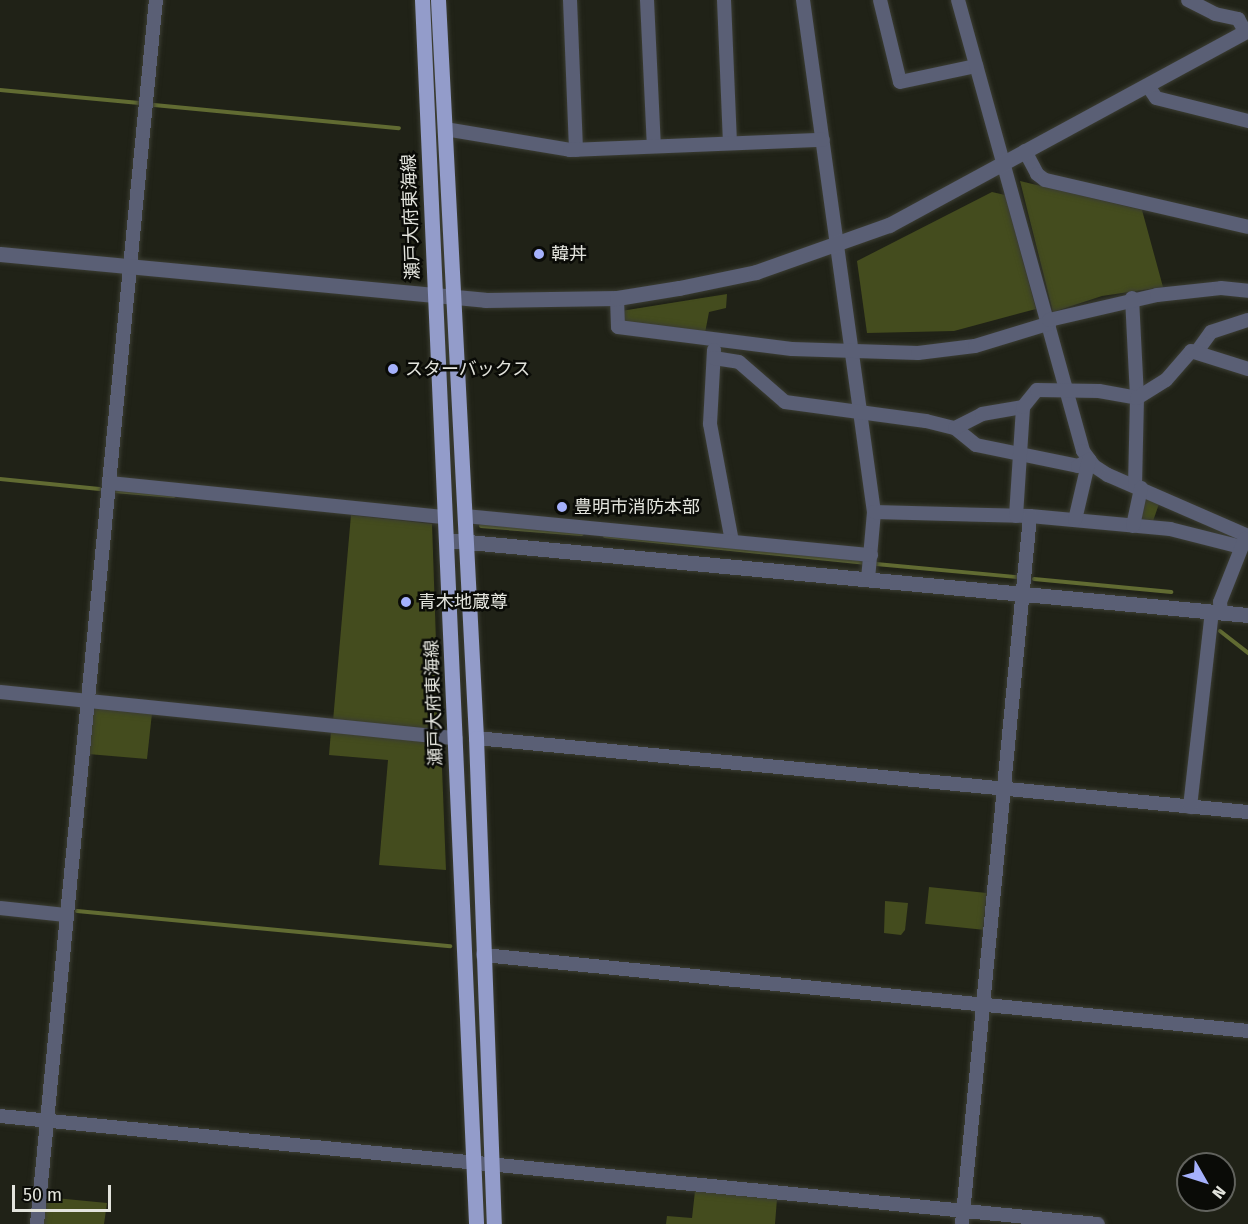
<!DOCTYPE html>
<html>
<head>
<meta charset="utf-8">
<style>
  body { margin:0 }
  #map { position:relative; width:1248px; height:1224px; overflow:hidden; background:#202217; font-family:"Fira Sans","Noto Sans JP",sans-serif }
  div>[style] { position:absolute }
  .green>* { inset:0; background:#444c1e; transform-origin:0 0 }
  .stream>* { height:4px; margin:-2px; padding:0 2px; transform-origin:2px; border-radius:2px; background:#616b32 }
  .roads { filter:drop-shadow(0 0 2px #3b3d33) drop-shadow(0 0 2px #3b3d33) }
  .minor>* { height:14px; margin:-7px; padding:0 7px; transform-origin:7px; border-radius:7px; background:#5a5f75 }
  .tertiary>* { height:15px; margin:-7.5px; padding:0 7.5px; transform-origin:7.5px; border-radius:7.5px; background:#5a5f75 }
  .primary>* { height:15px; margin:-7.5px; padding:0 7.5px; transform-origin:7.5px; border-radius:7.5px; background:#939cca }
  .dots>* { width:16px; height:16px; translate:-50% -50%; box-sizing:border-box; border:3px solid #0a0b07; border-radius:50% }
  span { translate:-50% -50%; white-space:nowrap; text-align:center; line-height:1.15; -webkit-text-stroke:5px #0a0b07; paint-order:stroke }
  .street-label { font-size:18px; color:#e3e4dd }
  .poi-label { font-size:18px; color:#e3e4dd }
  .left { translate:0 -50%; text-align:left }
  .north { position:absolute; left:1176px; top:1152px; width:60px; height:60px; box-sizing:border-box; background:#0a0b07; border:2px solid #61625d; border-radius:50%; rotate:129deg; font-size:16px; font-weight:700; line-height:24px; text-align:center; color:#e3e4dd }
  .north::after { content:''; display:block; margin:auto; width:21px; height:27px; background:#a5b1fc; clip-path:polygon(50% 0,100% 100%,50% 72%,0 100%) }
  .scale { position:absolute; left:12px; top:1185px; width:99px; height:27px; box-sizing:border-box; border:3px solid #e3e4dd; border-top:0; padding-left:8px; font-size:18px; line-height:21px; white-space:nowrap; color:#e3e4dd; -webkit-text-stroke:4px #0a0b07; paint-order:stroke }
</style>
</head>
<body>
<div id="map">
  <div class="green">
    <div style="clip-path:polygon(1020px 181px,1142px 210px,1163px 287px,1102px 296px,1053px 312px)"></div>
    <div style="clip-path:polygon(992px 192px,1005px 195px,1036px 309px,954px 331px,867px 333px,857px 261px)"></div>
    <div style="clip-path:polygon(727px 294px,726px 308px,709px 312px,705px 333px,623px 324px,621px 311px)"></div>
    <div style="clip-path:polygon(1142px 494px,1160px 501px,1152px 524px,1136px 523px)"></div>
    <div style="clip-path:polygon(351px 515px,432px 524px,439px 730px,333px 721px)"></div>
    <div style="clip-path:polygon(98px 707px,152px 713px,147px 759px,88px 754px,93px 711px)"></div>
    <div style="clip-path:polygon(331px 731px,441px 742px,446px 870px,379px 865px,388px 760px,329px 755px)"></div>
    <div style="left:929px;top:887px;width:58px;height:37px;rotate:6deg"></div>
    <div style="clip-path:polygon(885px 901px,908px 903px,905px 930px,901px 935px,884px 933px)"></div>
    <div style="clip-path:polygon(695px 1191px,777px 1199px,775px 1224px,666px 1224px,667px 1216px,692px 1218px)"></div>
    <div style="clip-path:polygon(45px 1197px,107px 1203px,104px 1224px,42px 1224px)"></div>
  </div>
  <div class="stream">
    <div style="left:0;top:90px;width:140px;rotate:5.3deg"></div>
    <div style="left:154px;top:105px;width:246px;rotate:5.4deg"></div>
    <div style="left:0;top:479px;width:100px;rotate:5.8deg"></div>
    <div style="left:115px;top:491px;width:59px;rotate:4.8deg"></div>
    <div style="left:481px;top:526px;width:101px;rotate:4.5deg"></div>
    <div style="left:605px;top:536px;width:261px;rotate:5.9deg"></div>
    <div style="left:876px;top:564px;width:142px;rotate:5.3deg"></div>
    <div style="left:1034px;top:579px;width:138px;rotate:5.4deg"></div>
    <div style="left:1220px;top:631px;width:36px;rotate:38deg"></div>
    <div style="left:77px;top:911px;width:375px;rotate:5.4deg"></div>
  </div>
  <div class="roads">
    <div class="minor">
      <div style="left:570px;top:0;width:150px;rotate:87.7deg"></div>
      <div style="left:647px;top:0;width:146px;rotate:87.3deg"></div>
      <div style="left:724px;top:0;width:142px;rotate:87.6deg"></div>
      <div style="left:803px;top:0;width:517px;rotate:82.11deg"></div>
      <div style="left:874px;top:512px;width:67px;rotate:95.1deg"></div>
      <div style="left:880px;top:0;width:84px;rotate:76.3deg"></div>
      <div style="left:900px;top:82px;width:78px;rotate:-11.9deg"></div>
      <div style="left:958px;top:0;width:468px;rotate:74.5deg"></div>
      <div style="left:1083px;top:451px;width:19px;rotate:54deg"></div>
      <div style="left:1094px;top:466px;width:17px;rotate:33deg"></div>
      <div style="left:1108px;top:475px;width:153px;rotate:23.5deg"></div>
      <div style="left:1188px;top:0;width:30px;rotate:27deg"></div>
      <div style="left:1215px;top:14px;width:24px;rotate:12deg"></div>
      <div style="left:1238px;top:19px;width:14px;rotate:60deg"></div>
      <div style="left:1148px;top:86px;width:14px;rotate:56deg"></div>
      <div style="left:1156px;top:98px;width:95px;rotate:14deg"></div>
      <div style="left:445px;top:129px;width:127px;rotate:9.5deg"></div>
      <div style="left:570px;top:150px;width:253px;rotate:-2.3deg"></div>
      <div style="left:1025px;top:151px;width:26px;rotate:62deg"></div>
      <div style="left:1037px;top:174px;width:10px;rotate:37deg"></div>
      <div style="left:1045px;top:180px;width:208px;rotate:13deg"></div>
      <div style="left:617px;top:298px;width:29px;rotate:88deg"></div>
      <div style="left:618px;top:327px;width:175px;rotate:7.2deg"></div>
      <div style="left:792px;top:349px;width:126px;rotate:1.8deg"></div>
      <div style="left:918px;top:353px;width:57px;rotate:-7deg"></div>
      <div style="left:975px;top:346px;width:78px;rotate:-17deg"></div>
      <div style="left:1132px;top:298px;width:100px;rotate:87.1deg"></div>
      <div style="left:1137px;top:398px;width:87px;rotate:91.3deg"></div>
      <div style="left:1049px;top:320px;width:111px;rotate:-13deg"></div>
      <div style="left:1157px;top:295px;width:64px;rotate:-6.2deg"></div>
      <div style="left:1221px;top:288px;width:27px;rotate:6deg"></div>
      <div style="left:714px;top:350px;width:74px;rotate:93.1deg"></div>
      <div style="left:710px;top:424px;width:119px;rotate:79.4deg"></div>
      <div style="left:1198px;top:350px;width:22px;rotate:-54deg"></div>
      <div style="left:1211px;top:332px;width:39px;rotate:-18deg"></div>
      <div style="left:714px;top:358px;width:25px;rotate:9deg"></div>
      <div style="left:739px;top:362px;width:61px;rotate:41deg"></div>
      <div style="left:785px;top:402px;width:142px;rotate:7.7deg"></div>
      <div style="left:926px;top:421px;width:30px;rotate:14deg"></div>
      <div style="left:955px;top:428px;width:27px;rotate:39deg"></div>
      <div style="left:976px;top:445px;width:104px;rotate:11.6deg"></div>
      <div style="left:1078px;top:466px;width:13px;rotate:-29deg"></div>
      <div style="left:955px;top:428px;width:30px;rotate:-27deg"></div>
      <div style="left:982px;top:414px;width:42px;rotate:-9.7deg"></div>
      <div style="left:109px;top:483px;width:336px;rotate:5.8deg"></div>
      <div style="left:874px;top:512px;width:156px;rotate:1.5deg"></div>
      <div style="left:1030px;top:516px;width:141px;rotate:5.3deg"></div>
      <div style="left:1170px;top:529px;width:73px;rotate:14.2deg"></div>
      <div style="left:465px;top:516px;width:408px;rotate:5.5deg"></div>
      <div style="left:1016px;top:516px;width:109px;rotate:-86.3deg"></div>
      <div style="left:1023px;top:407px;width:22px;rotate:-51deg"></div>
      <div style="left:1037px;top:390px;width:62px;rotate:0.9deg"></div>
      <div style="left:1099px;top:391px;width:39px;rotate:10deg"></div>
      <div style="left:1137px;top:398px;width:34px;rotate:-32deg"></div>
      <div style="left:1166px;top:380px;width:38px;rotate:-49deg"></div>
      <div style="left:1191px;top:351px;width:60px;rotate:17.5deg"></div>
      <div style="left:1075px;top:520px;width:62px;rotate:-76.9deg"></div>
      <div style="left:1133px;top:526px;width:39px;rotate:-78deg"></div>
      <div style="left:1221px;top:613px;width:11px;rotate:-95deg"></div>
      <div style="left:1220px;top:602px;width:68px;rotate:-68.4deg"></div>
      <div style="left:0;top:692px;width:458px;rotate:5.8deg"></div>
      <div style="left:476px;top:738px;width:776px;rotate:5.48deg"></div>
      <div style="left:1190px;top:807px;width:196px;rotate:-83.6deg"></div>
      <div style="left:0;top:908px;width:66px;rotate:6.1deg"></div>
      <div style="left:483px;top:955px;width:769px;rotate:5.67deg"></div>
      <div style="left:0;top:1116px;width:1103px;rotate:5.62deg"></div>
      <div style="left:37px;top:1224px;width:1230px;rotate:-84.45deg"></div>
      <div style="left:962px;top:1224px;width:711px;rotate:-84.51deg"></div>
    </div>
    <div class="tertiary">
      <div style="left:0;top:254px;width:487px;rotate:5.4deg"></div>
      <div style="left:485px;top:300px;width:132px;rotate:-0.9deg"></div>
      <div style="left:617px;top:298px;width:63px;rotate:-9.2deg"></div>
      <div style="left:679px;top:288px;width:79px;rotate:-11.7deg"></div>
      <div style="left:756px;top:272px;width:141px;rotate:-19.5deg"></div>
      <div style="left:889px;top:225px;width:409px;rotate:-28.5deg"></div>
      <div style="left:447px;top:540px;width:805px;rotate:5.35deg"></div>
    </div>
    <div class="primary">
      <div style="left:422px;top:0;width:1225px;rotate:87.47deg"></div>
      <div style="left:438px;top:0;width:739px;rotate:87.05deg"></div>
      <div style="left:476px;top:738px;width:486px;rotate:87.9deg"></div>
    </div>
  </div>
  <div class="dots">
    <div style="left:539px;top:254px;background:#a5b1fc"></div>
    <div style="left:393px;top:369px;background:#a5b1fc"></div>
    <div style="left:562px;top:507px;background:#a5b1fc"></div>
    <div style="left:406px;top:602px;background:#a5b1fc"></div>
  </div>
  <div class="street-label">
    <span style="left:411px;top:217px;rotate:-92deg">瀬戸大府東海線</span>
    <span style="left:434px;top:703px;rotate:-92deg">瀬戸大府東海線</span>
  </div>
  <div class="poi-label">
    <span class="left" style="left:551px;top:254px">韓丼</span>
    <span class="left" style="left:405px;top:369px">スターバックス</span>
    <span class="left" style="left:574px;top:507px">豊明市消防本部</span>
    <span class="left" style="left:418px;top:602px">青木地蔵尊</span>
  </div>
  <div class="north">N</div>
  <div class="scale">50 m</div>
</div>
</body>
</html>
